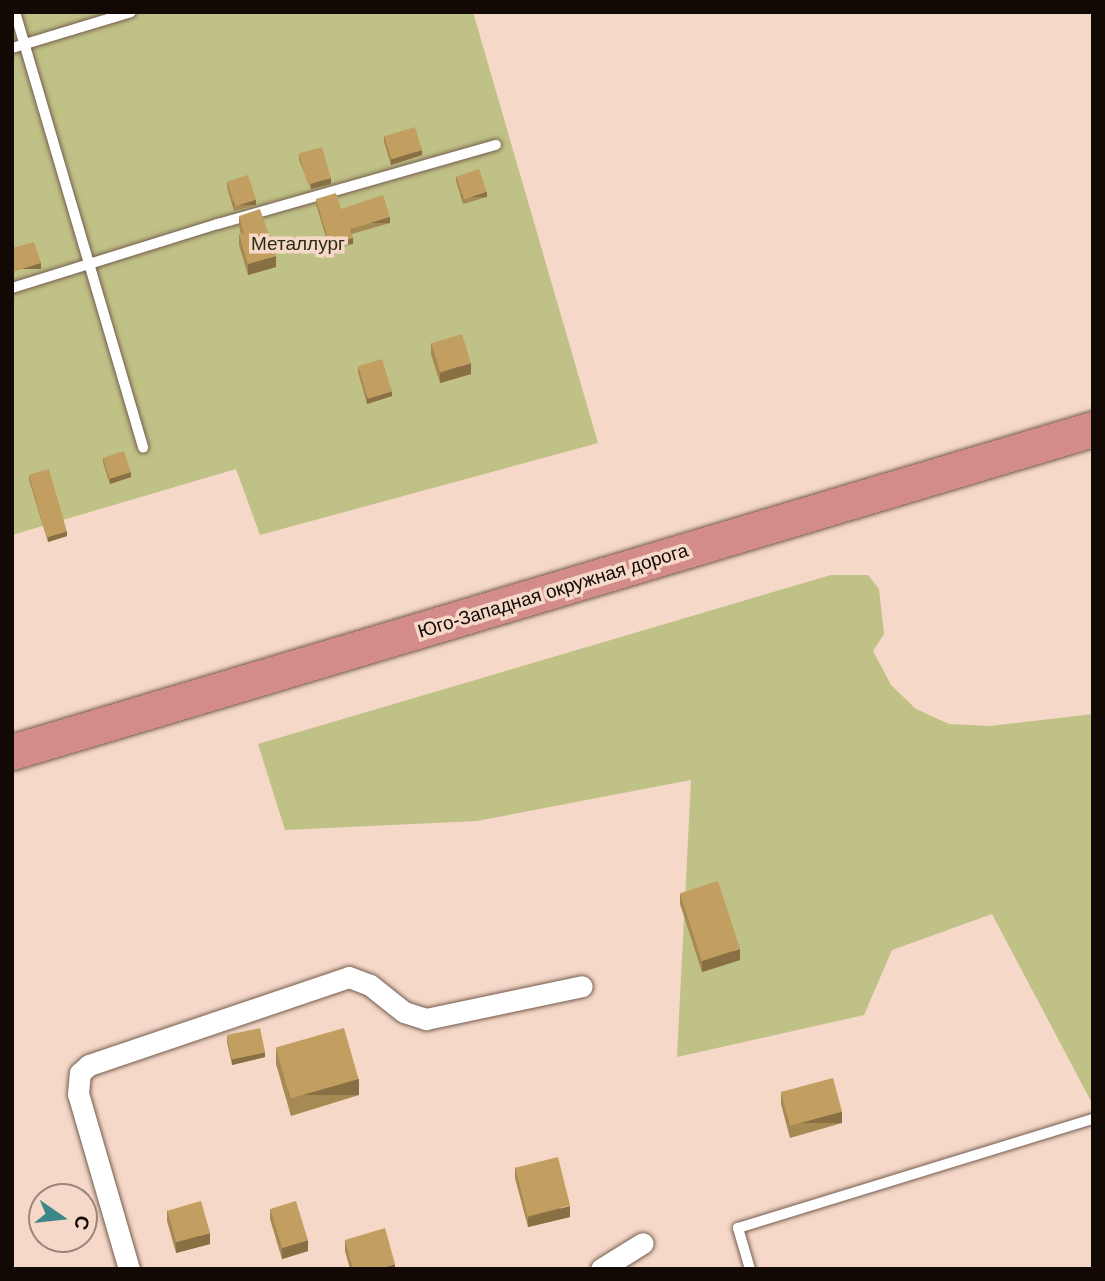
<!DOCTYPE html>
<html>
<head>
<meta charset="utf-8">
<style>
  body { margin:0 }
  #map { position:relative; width:1105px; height:1281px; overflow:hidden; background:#f5d8c8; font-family:Helvetica,sans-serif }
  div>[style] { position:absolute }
  .green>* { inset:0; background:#c0c186 }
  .roads { filter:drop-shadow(0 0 2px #755d4f) drop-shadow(0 0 2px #755d4f) }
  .service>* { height:10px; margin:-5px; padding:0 5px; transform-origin:5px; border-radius:5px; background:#fff }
  .minor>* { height:21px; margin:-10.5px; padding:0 10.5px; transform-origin:10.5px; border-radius:10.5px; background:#fff }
  .trunk>* { height:35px; margin:-17.5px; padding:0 17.5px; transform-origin:17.5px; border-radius:17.5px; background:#d48c8a }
  .wall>* { inset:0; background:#a78953 }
  .shaded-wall>* { inset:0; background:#886f44; transform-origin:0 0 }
  .building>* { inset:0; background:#c29f61; transform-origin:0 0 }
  span { translate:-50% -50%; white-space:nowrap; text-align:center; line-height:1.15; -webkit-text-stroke:7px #f5d8c8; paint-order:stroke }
  .park-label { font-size:19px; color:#2d2d0e }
  .street-label { font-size:19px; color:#120905 }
  .frame { position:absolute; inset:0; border:14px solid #120905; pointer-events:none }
  .north { position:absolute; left:28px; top:1183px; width:70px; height:70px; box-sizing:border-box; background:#f5d8c8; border:2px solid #9a857a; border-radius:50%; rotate:104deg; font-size:19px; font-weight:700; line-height:28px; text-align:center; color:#120905 }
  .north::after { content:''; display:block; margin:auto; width:24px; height:32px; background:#3e8788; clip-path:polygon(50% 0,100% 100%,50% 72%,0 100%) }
</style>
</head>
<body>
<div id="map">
  <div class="green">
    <div style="clip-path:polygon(12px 12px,473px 12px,598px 443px,260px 535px,236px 469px,12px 535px)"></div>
    <div style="clip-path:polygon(831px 575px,868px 575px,879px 589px,884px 634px,873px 651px,891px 685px,916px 709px,949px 724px,989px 726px,1093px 714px,1093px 1105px,992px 914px,892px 950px,864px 1015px,677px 1057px,691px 780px,477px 821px,285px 830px,258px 744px)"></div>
  </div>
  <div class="roads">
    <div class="service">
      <div style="left:15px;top:12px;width:454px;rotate:73.6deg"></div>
      <div style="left:12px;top:48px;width:124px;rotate:-16.8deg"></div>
      <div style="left:12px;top:288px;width:216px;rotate:-17.3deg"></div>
      <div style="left:218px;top:224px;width:289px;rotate:-15.9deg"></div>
      <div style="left:750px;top:1269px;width:43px;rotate:-106.3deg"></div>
      <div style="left:738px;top:1228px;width:371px;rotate:-17.1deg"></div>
    </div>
    <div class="minor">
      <div style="left:129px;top:1269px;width:182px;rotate:-106.2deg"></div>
      <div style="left:78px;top:1094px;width:21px;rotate:-85deg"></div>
      <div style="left:80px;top:1073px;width:12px;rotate:-42deg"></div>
      <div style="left:89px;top:1065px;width:274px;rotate:-18.7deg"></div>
      <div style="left:349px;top:977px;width:22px;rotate:21deg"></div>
      <div style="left:370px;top:985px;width:43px;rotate:38.5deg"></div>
      <div style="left:404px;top:1012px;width:23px;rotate:18deg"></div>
      <div style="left:426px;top:1019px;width:159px;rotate:-11.9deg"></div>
      <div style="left:601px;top:1269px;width:49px;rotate:-31.8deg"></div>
    </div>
    <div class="trunk">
      <div style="left:12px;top:752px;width:1128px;rotate:-16.64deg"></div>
    </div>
  </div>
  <div class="wall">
    <div style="clip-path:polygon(384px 136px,422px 155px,391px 165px,384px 142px)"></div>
    <div style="clip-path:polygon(299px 154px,331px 184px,311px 189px,299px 160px)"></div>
    <div style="clip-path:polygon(456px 176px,487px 197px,463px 204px,456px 181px)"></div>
    <div style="clip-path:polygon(227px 182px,256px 205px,234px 211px,227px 187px)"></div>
    <div style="clip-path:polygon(316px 199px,341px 209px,390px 223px,352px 234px,353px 244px,330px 251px,316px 204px)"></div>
    <div style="clip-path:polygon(239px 216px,276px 267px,248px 275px,239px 245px,239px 234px,241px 234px,239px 226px)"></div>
    <div style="clip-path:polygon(431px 343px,471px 374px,440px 383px,431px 354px)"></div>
    <div style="clip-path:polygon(358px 367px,392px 396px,367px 404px,358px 372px)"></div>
    <div style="clip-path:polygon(103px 457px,131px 477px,110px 484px,103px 463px)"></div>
    <div style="clip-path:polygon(29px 475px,67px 536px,48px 542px,29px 480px)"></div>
    <div style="clip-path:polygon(680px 893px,740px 960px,702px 972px,680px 904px)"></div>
    <div style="clip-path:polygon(227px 1036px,265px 1057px,232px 1065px,227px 1042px)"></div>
    <div style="clip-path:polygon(276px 1048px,359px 1095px,291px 1116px,276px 1064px)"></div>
    <div style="clip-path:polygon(781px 1093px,842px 1123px,790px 1138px,781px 1104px)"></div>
    <div style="clip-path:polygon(515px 1167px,570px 1217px,528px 1227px,515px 1178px)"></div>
    <div style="clip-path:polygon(270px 1209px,308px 1251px,282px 1259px,270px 1219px)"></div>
    <div style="clip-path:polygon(167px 1210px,210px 1244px,176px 1253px,167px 1221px)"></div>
    <div style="clip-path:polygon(345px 1240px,395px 1269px,350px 1269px,345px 1251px)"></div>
  </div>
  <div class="shaded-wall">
    <div style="clip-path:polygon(422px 150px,422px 155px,391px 165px,391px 159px)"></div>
    <div style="clip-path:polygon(331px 178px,331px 184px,311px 189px,311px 184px)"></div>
    <div style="left:487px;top:192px;width:5px;height:25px;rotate:90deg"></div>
    <div style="left:256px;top:200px;width:5px;height:23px;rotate:90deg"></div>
    <div style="left:390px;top:217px;width:6px;height:42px;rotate:90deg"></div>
    <div style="left:353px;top:238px;width:6px;height:24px;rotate:90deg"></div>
    <div style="clip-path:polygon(276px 256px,276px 267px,248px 275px,248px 264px)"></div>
    <div style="left:41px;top:263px;width:6px;height:30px;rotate:90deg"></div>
    <div style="clip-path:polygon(471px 363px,471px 374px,440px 383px,440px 373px)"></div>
    <div style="clip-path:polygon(392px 391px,392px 396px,367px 404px,367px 398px)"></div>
    <div style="clip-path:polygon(131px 472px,131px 477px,110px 484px,110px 478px)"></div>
    <div style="clip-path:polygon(67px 531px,67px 536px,48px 542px,48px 537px)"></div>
    <div style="clip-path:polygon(740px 949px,740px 960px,702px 972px,702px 961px)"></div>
    <div style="clip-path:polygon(265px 1052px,265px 1057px,232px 1065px,232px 1059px)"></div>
    <div style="left:359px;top:1079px;width:16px;height:71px;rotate:90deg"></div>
    <div style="left:842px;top:1112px;width:11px;height:54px;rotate:90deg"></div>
    <div style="clip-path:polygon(570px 1206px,570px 1217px,528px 1227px,528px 1217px)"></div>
    <div style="clip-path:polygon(210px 1233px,210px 1244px,176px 1253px,176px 1242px)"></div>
    <div style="clip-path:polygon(308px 1240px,308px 1251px,282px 1259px,282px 1248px)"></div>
    <div style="clip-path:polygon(395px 1264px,395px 1269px,380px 1269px)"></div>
  </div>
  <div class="building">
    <div style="left:415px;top:127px;width:24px;height:32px;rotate:73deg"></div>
    <div style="left:322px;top:147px;width:32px;height:24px;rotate:74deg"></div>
    <div style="left:479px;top:169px;width:24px;height:24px;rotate:71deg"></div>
    <div style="left:248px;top:175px;width:26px;height:22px;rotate:72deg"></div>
    <div style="clip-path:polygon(336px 193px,341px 209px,383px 195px,390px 217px,350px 229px,353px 238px,330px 245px,316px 199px)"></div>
    <div style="clip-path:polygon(260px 209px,276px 256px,248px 264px,239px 234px,244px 233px,239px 216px)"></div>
    <div style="clip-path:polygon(34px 242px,41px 263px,12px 272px,12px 248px)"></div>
    <div style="left:462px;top:334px;width:30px;height:32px;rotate:73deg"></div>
    <div style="left:382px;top:359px;width:34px;height:25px;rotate:73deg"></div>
    <div style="left:124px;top:451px;width:22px;height:22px;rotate:72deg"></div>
    <div style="left:49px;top:469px;width:65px;height:21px;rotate:74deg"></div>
    <div style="left:718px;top:881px;width:71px;height:40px;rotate:72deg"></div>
    <div style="left:260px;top:1028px;width:25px;height:34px;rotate:78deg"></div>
    <div style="left:344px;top:1028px;width:53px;height:71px;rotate:74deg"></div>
    <div style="left:833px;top:1078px;width:35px;height:54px;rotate:75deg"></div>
    <div style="left:558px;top:1157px;width:50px;height:44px;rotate:76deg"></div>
    <div style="left:201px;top:1201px;width:33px;height:35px;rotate:74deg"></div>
    <div style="left:296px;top:1201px;width:41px;height:27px;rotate:73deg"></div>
    <div style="clip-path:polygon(385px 1228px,395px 1264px,380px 1269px,353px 1269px,345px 1240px)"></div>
  </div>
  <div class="park-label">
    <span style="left:298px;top:244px">Металлург</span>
  </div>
  <div class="street-label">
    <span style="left:553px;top:591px;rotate:-17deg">Юго-Западная окружная дорога</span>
  </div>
  <div class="frame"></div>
  <div class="north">С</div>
</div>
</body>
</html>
